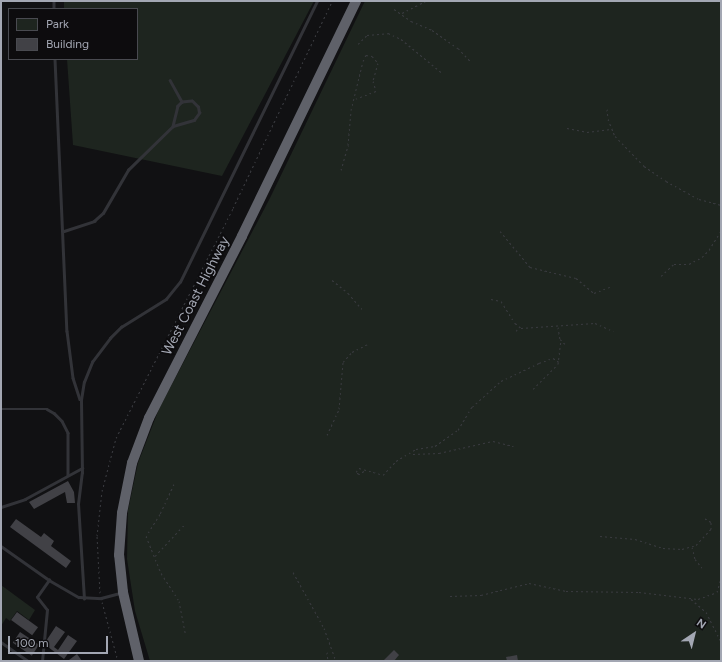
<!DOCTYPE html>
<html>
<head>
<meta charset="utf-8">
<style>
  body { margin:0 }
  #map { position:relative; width:722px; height:662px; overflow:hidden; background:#111113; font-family:Figtree,sans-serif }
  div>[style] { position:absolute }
  .green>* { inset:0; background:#1e251f }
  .building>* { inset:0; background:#414146; transform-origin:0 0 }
  .path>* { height:1px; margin-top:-0.5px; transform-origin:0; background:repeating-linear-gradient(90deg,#393a3f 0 2px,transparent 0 5px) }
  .lane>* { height:2.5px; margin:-1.25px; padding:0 1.25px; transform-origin:1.25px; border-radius:1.25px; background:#323338 }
  .highway>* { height:10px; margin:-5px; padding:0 5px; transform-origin:5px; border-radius:5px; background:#5f6169 }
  span { translate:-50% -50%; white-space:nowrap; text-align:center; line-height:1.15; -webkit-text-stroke:3.5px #0d0c0e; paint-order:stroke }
  .street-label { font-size:14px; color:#a3a7b3 }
  .frame { position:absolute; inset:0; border:2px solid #a3a7b3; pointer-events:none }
  .legend { position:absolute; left:8px; top:8px; width:130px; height:52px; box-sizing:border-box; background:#0d0c0e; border:1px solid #494a50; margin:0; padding:5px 7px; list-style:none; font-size:12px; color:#a3a7b3 }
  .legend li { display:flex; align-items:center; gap:8px; height:20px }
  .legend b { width:20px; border:1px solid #494a50 }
  .north { position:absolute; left:674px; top:614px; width:40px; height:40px; -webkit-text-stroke:3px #0d0c0e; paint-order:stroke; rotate:35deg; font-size:11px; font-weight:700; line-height:16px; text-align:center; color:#a3a7b3 }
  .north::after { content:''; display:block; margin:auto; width:14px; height:18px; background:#a3a7b3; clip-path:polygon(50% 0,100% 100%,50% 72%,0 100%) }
  .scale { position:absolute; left:8px; top:636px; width:100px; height:18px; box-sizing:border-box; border:2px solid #a3a7b3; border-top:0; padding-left:5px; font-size:12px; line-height:14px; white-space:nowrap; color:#a3a7b3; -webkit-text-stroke:3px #0d0c0e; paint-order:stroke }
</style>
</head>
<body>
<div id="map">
  <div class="green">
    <div style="clip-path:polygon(64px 1px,314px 1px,222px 176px,73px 145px,67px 59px,137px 59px,137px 9px,64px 9px)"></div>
    <div style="clip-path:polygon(365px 1px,721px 1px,721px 661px,150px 661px,135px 611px,127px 559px,128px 510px,138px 463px,159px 409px,270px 198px)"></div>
    <div style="clip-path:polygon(1px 585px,35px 610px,29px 620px,17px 611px,10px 621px,6px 618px,1px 626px)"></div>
  </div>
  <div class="building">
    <div style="clip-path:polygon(68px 481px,74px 492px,75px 503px,67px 503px,65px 492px,34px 509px,29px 502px)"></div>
    <div style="clip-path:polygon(16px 519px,41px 537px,44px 533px,54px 541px,51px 546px,71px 561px,66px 568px,10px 527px)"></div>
    <div style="left:17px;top:612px;width:26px;height:10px;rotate:36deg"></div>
    <div style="clip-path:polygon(56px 626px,65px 632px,54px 647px,58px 650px,68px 635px,77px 641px,64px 659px,44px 644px)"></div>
    <div style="left:20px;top:632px;width:23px;height:13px;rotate:34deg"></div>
    <div style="clip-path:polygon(394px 650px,399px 655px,394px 661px,383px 661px)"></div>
    <div style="clip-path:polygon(77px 654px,82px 661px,70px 661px,69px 660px)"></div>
    <div style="clip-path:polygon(517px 655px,518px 661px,507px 661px,506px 657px)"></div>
  </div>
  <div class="path">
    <div style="left:394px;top:9px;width:21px;rotate:35deg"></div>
    <div style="left:411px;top:21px;width:23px;rotate:23deg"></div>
    <div style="left:432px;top:30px;width:32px;rotate:35deg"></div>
    <div style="left:458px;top:48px;width:19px;rotate:47deg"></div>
    <div style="left:402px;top:13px;width:27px;rotate:-27deg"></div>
    <div style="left:358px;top:44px;width:13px;rotate:-45deg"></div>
    <div style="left:367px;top:35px;width:21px;rotate:-5deg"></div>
    <div style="left:388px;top:33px;width:14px;rotate:25deg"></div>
    <div style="left:401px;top:39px;width:52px;rotate:39.5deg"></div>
    <div style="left:607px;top:109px;width:10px;rotate:84deg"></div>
    <div style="left:608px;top:119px;width:18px;rotate:68deg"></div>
    <div style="left:615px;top:136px;width:42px;rotate:46deg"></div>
    <div style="left:644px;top:166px;width:27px;rotate:34deg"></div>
    <div style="left:666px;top:181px;width:38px;rotate:29deg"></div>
    <div style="left:699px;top:199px;width:23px;rotate:15deg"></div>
    <div style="left:567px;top:128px;width:20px;rotate:11deg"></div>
    <div style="left:587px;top:132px;width:24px;rotate:-7deg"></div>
    <div style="left:341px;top:170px;width:26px;rotate:-74deg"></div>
    <div style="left:348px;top:145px;width:35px;rotate:-85deg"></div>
    <div style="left:351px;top:110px;width:50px;rotate:-76.2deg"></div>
    <div style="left:363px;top:61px;width:7px;rotate:-63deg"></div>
    <div style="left:366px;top:55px;width:6px;rotate:9deg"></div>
    <div style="left:372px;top:56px;width:9px;rotate:49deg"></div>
    <div style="left:378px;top:63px;width:19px;rotate:106deg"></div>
    <div style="left:373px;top:81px;width:10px;rotate:73deg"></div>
    <div style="left:376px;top:91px;width:22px;rotate:159deg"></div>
    <div style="left:500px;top:231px;width:47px;rotate:50.2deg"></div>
    <div style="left:530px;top:267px;width:47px;rotate:13.4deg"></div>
    <div style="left:576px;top:278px;width:23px;rotate:40deg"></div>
    <div style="left:594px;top:293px;width:17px;rotate:-21deg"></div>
    <div style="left:661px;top:276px;width:18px;rotate:-43deg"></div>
    <div style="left:674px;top:264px;width:15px"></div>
    <div style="left:689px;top:264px;width:15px;rotate:-28deg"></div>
    <div style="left:702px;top:257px;width:10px;rotate:-45deg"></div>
    <div style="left:709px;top:250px;width:22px;rotate:-58deg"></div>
    <div style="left:332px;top:280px;width:21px;rotate:39deg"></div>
    <div style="left:348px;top:293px;width:21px;rotate:49deg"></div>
    <div style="left:491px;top:299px;width:10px;rotate:11deg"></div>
    <div style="left:501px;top:301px;width:26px;rotate:58deg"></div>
    <div style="left:515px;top:323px;width:8px;rotate:40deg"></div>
    <div style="left:521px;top:328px;width:74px;rotate:-3.9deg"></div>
    <div style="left:595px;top:323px;width:20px;rotate:24deg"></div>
    <div style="left:558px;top:327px;width:12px;rotate:81deg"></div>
    <div style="left:560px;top:339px;width:7px;rotate:45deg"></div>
    <div style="left:516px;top:331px;width:5px;rotate:-53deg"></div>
    <div style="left:533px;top:389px;width:35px;rotate:-45deg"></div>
    <div style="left:558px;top:364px;width:23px;rotate:-83deg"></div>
    <div style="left:327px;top:435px;width:29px;rotate:-65deg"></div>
    <div style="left:339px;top:409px;width:47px;rotate:-85.1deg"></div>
    <div style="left:343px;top:362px;width:13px;rotate:-48deg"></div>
    <div style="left:352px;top:352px;width:18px;rotate:-27deg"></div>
    <div style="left:413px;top:454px;width:26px;rotate:-2deg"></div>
    <div style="left:439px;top:453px;width:55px;rotate:-12.5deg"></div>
    <div style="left:493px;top:441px;width:21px;rotate:14deg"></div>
    <div style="left:364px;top:471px;width:6px;rotate:149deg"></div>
    <div style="left:359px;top:474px;width:4px;rotate:-146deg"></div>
    <div style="left:356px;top:472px;width:5px;rotate:-53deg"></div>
    <div style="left:359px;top:468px;width:25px;rotate:16deg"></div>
    <div style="left:383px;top:475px;width:19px;rotate:-47deg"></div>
    <div style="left:396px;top:461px;width:23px;rotate:-31deg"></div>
    <div style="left:416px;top:449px;width:19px;rotate:-9deg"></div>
    <div style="left:435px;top:446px;width:28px;rotate:-35deg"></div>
    <div style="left:458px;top:430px;width:27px;rotate:-59deg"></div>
    <div style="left:472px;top:407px;width:39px;rotate:-42deg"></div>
    <div style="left:501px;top:381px;width:42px;rotate:-25.3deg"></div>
    <div style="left:539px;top:363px;width:15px;rotate:-20deg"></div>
    <div style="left:553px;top:358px;width:7px;rotate:34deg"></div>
    <div style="left:174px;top:484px;width:33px;rotate:115deg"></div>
    <div style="left:160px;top:514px;width:26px;rotate:122deg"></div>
    <div style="left:146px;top:536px;width:40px;rotate:68deg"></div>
    <div style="left:161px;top:573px;width:33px;rotate:57deg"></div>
    <div style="left:179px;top:601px;width:33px;rotate:79deg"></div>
    <div style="left:600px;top:536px;width:35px;rotate:5deg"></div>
    <div style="left:635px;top:539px;width:29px;rotate:18deg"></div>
    <div style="left:663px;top:548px;width:19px;rotate:3deg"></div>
    <div style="left:682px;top:549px;width:15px;rotate:-16deg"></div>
    <div style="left:696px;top:545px;width:22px;rotate:-47deg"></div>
    <div style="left:711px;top:529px;width:7px;rotate:-90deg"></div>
    <div style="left:711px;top:522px;width:8px;rotate:-150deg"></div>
    <div style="left:692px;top:547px;width:12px;rotate:76deg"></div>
    <div style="left:695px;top:559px;width:11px;rotate:52deg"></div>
    <div style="left:155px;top:556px;width:44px;rotate:-46.8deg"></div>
    <div style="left:293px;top:572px;width:64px;rotate:61deg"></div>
    <div style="left:324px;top:628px;width:35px;rotate:70deg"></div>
    <div style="left:100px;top:593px;width:57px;rotate:-93deg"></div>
    <div style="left:97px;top:536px;width:45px;rotate:-83.7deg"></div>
    <div style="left:102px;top:491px;width:55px;rotate:-75.2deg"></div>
    <div style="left:116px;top:438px;width:258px;rotate:-63deg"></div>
    <div style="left:233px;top:208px;width:229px;rotate:-64.4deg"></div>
    <div style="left:450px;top:596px;width:31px;rotate:-2deg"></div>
    <div style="left:481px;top:595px;width:49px;rotate:-14deg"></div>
    <div style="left:529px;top:583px;width:38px;rotate:12deg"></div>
    <div style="left:566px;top:591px;width:73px;rotate:0.8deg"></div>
    <div style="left:639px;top:592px;width:59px;rotate:6.8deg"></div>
    <div style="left:698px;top:599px;width:20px;rotate:-20deg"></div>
    <div style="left:717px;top:592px;width:15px;rotate:-74deg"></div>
    <div style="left:691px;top:599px;width:20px;rotate:41deg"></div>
    <div style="left:706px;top:612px;width:33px;rotate:63deg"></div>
    <div style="left:102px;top:602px;width:61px;rotate:74.8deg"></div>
    <div style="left:327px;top:652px;width:9px;rotate:84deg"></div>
  </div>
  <div class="lane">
    <div style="left:54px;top:1px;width:8px;rotate:90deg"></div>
    <div style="left:55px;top:59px;width:272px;rotate:87.5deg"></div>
    <div style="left:67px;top:331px;width:47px;rotate:82.7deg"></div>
    <div style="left:73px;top:378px;width:22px;rotate:72deg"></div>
    <div style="left:170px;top:80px;width:25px;rotate:61deg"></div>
    <div style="left:64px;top:231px;width:32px;rotate:-18deg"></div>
    <div style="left:94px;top:221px;width:12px;rotate:-42deg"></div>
    <div style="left:103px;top:213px;width:50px;rotate:-59.8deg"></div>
    <div style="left:128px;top:170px;width:63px;rotate:-44.4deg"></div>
    <div style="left:173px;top:126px;width:22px;rotate:-16deg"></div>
    <div style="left:194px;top:120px;width:9px;rotate:-54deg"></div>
    <div style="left:199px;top:113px;width:6px;rotate:-99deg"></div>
    <div style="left:198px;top:107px;width:8px;rotate:-135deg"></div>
    <div style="left:192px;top:101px;width:10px;rotate:174deg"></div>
    <div style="left:182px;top:102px;width:6px;rotate:135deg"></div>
    <div style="left:178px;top:106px;width:21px;rotate:104deg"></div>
    <div style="left:1px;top:409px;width:46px"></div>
    <div style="left:47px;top:409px;width:8px;rotate:30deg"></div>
    <div style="left:54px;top:413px;width:11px;rotate:45deg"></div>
    <div style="left:62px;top:421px;width:13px;rotate:63deg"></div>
    <div style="left:68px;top:433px;width:42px;rotate:90deg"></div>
    <div style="left:1px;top:507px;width:25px;rotate:-18deg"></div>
    <div style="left:25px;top:499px;width:65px;rotate:-28.5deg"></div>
    <div style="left:1px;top:546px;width:59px;rotate:35.3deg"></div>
    <div style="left:49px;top:580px;width:34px;rotate:30deg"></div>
    <div style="left:79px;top:597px;width:22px;rotate:3deg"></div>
    <div style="left:101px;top:598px;width:20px;rotate:-15deg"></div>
    <div style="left:84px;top:599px;width:95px;rotate:-93.6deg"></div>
    <div style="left:78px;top:504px;width:31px;rotate:-83deg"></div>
    <div style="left:82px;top:473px;width:73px;rotate:-90.8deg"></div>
    <div style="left:81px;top:400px;width:18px;rotate:-81deg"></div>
    <div style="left:84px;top:382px;width:22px;rotate:-68deg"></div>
    <div style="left:92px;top:362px;width:30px;rotate:-53deg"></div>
    <div style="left:110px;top:338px;width:16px;rotate:-45deg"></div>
    <div style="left:121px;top:327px;width:53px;rotate:-31.9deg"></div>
    <div style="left:166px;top:299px;width:22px;rotate:-51deg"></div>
    <div style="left:180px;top:282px;width:313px;rotate:-64deg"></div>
    <div style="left:1px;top:642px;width:33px;rotate:35deg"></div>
    <div style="left:42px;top:661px;width:51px;rotate:-84.4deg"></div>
    <div style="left:47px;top:610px;width:16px;rotate:-128deg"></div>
    <div style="left:37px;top:597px;width:21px;rotate:-55deg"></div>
  </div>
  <div class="highway">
    <div style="left:139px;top:661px;width:71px;rotate:-103.1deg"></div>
    <div style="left:123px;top:592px;width:37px;rotate:-96deg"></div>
    <div style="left:119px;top:555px;width:42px;rotate:-85.9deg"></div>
    <div style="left:122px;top:513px;width:51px;rotate:-78.7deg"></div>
    <div style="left:132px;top:463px;width:48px;rotate:-69.3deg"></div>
    <div style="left:149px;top:418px;width:204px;rotate:-62.9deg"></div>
    <div style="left:242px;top:236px;width:261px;rotate:-64.1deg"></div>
  </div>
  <div class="street-label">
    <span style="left:196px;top:296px;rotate:-63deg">West Coast Highway</span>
  </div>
  <div class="frame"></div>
  <ul class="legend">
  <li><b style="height:11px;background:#1e251f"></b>Park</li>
  <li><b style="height:11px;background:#414146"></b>Building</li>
  </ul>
  <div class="north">N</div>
  <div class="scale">100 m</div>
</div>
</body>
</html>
